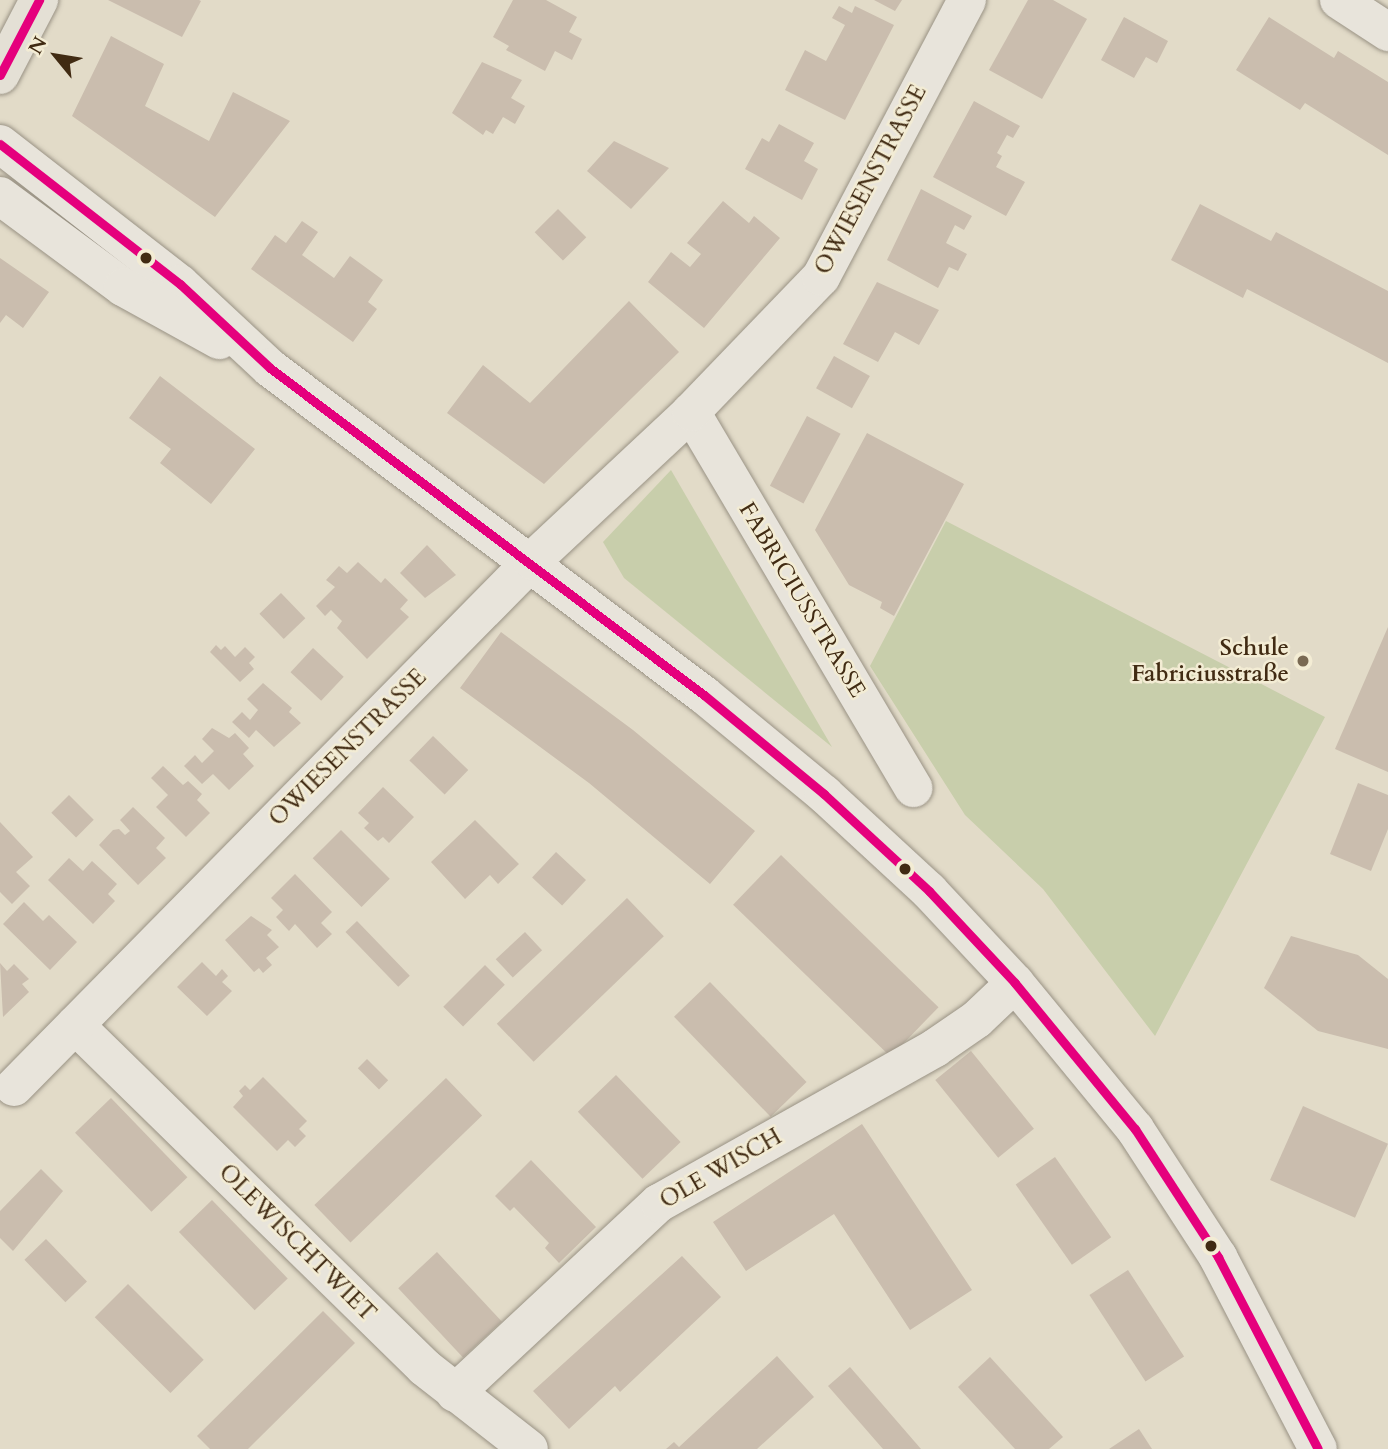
<!DOCTYPE html>
<html>
<head>
<meta charset="utf-8">
<style>
  body { margin:0 }
  #map { position:relative; width:1388px; height:1449px; overflow:hidden; background:#e2dbc8; font-family:Cardo,serif }
  div>[style] { position:absolute }
  .green>* { inset:0; background:#c8ceab }
  .building>* { inset:0; background:#cabdae; transform-origin:0 0 }
  .roads { filter:drop-shadow(0 0 2px #999284) drop-shadow(0 0 2px #999284) }
  .minor>* { height:38px; margin:-19px; padding:0 19px; transform-origin:19px; border-radius:19px; background:#e8e4db }
  .major>* { height:38px; margin:-19px; padding:0 19px; transform-origin:19px; border-radius:19px; background:#e4e0d5 }
  .bus-1>* { height:9px; margin:-4.5px; padding:0 4.5px; transform-origin:4.5px; border-radius:4.5px; background:#e5007d }
  .dots>* { width:19px; height:19px; translate:-50% -50%; box-sizing:border-box; border:4px solid #f3ecd4; border-radius:50% }
  span { translate:-50% -50%; white-space:nowrap; text-align:center; line-height:1.15; -webkit-text-stroke:5px #f3ecd4; paint-order:stroke }
  .street-label { font-size:23px; color:#412b13 }
  .poi-label { font-size:23px; color:#412b13; font-weight:700 }
  .right { translate:-100% -50%; text-align:right }
  .north { position:absolute; left:21px; top:21px; width:70px; height:70px; -webkit-text-stroke:5px #f3ecd4; paint-order:stroke; rotate:300deg; font-size:19px; font-weight:700; line-height:28px; text-align:center; color:#412b13 }
  .north::after { content:''; display:block; margin:auto; width:24px; height:32px; background:#412b13; clip-path:polygon(50% 0,100% 100%,50% 72%,0 100%) }
</style>
</head>
<body>
<div id="map">
  <div class="green">
    <div style="clip-path:polygon(671px 470px,832px 747px,624px 578px,603px 542px)"></div>
    <div style="clip-path:polygon(946px 521px,1325px 717px,1155px 1036px,1043px 889px,965px 815px,870px 666px)"></div>
  </div>
  <div class="building">
    <div style="clip-path:polygon(108px 0,199px 0,201px 1px,182px 37px)"></div>
    <div style="clip-path:polygon(513px 0,546px 0,577px 17px,569px 32px,582px 39px,572px 60px,555px 51px,545px 71px,506px 50px,509px 46px,493px 37px)"></div>
    <div style="clip-path:polygon(874px 0,902px 0,895px 11px)"></div>
    <div style="clip-path:polygon(1028px 0,1053px 0,1087px 19px,1042px 99px,989px 70px)"></div>
    <div style="clip-path:polygon(839px 6px,852px 13px,855px 6px,894px 25px,845px 120px,785px 90px,805px 50px,826px 61px,845px 25px,832px 18px)"></div>
    <div style="clip-path:polygon(1124px 17px,1168px 41px,1157px 63px,1146px 57px,1134px 78px,1101px 60px)"></div>
    <div style="clip-path:polygon(1269px 17px,1334px 58px,1338px 51px,1388px 82px,1388px 155px,1305px 103px,1300px 110px,1236px 70px)"></div>
    <div style="clip-path:polygon(111px 36px,164px 64px,145px 106px,209px 141px,233px 92px,290px 121px,215px 217px,72px 116px)"></div>
    <div style="clip-path:polygon(482px 62px,522px 80px,511px 98px,525px 106px,515px 124px,503px 117px,493px 134px,486px 130px,483px 135px,452px 113px)"></div>
    <div style="clip-path:polygon(974px 101px,1020px 126px,1013px 138px,1007px 135px,997px 153px,1002px 156px,996px 167px,1025px 182px,1006px 216px,933px 177px)"></div>
    <div style="clip-path:polygon(779px 124px,814px 143px,804px 161px,818px 169px,802px 200px,745px 169px,762px 138px,769px 142px)"></div>
    <div style="clip-path:polygon(614px 141px,669px 168px,631px 209px,587px 171px)"></div>
    <div style="clip-path:polygon(921px 189px,972px 216px,964px 230px,955px 225px,946px 243px,967px 254px,958px 271px,949px 267px,938px 288px,887px 260px)"></div>
    <div style="clip-path:polygon(723px 201px,749px 223px,754px 216px,780px 238px,704px 328px,648px 282px,671px 252px,690px 267px,701px 254px,687px 243px)"></div>
    <div style="clip-path:polygon(1200px 204px,1271px 241px,1276px 232px,1388px 291px,1388px 363px,1247px 289px,1243px 298px,1171px 260px)"></div>
    <div style="left:558px;top:209px;width:40px;height:33px;rotate:45deg"></div>
    <div style="clip-path:polygon(302px 221px,318px 232px,302px 255px,334px 278px,350px 256px,383px 280px,368px 302px,377px 309px,353px 342px,251px 269px,275px 235px,286px 243px)"></div>
    <div style="clip-path:polygon(0 258px,49px 292px,23px 328px,6px 315px,0 323px)"></div>
    <div style="clip-path:polygon(877px 282px,939px 310px,919px 345px,895px 332px,878px 362px,843px 344px)"></div>
    <div style="clip-path:polygon(629px 301px,679px 352px,544px 484px,447px 413px,483px 365px,530px 403px)"></div>
    <div style="left:834px;top:356px;width:41px;height:37px;rotate:29deg"></div>
    <div style="clip-path:polygon(160px 376px,255px 449px,211px 504px,160px 463px,171px 449px,129px 418px)"></div>
    <div style="left:807px;top:416px;width:38px;height:79px;rotate:28deg"></div>
    <div style="clip-path:polygon(867px 433px,964px 484px,894px 616px,880px 608px,882px 602px,849px 585px,815px 530px)"></div>
    <div style="clip-path:polygon(427px 545px,456px 575px,425px 598px,400px 573px)"></div>
    <div style="clip-path:polygon(358px 562px,381px 583px,385px 578px,408px 600px,400px 609px,409px 617px,367px 659px,337px 628px,342px 621px,331px 610px,325px 616px,316px 606px,335px 587px,326px 580px,339px 566px,347px 573px)"></div>
    <div style="left:281px;top:593px;width:35px;height:30px;rotate:46deg"></div>
    <div style="clip-path:polygon(1388px 627px,1388px 772px,1335px 749px)"></div>
    <div style="clip-path:polygon(501px 632px,633px 730px,755px 831px,710px 884px,589px 783px,460px 688px)"></div>
    <div style="clip-path:polygon(216px 645px,221px 650px,225px 646px,235px 657px,245px 647px,255px 657px,249px 663px,254px 669px,240px 682px,210px 652px)"></div>
    <div style="left:313px;top:648px;width:42px;height:33px;rotate:43deg"></div>
    <div style="clip-path:polygon(263px 683px,292px 708px,289px 712px,301px 723px,274px 747px,256px 730px,249px 738px,232px 722px,242px 712px,250px 720px,258px 710px,247px 699px)"></div>
    <div style="clip-path:polygon(212px 728px,229px 738px,235px 733px,249px 748px,243px 754px,254px 766px,229px 790px,213px 774px,202px 784px,184px 766px,195px 755px,202px 763px,214px 751px,202px 739px)"></div>
    <div style="left:433px;top:736px;width:49px;height:34px;rotate:44deg"></div>
    <div style="clip-path:polygon(163px 766px,183px 785px,188px 781px,202px 794px,197px 800px,210px 813px,186px 837px,156px 807px,168px 795px,151px 778px)"></div>
    <div style="clip-path:polygon(1358px 783px,1388px 795px,1388px 829px,1371px 871px,1330px 854px)"></div>
    <div style="clip-path:polygon(383px 787px,414px 817px,389px 843px,383px 837px,378px 841px,364px 828px,369px 823px,358px 813px)"></div>
    <div style="left:69px;top:795px;width:35px;height:25px;rotate:45deg"></div>
    <div style="clip-path:polygon(133px 807px,165px 838px,156px 848px,166px 858px,138px 885px,99px 845px,113px 830px,119px 829px,125px 835px,130px 831px,120px 820px)"></div>
    <div style="clip-path:polygon(475px 820px,519px 864px,498px 884px,490px 875px,465px 899px,431px 862px)"></div>
    <div style="clip-path:polygon(0 822px,33px 857px,16px 872px,30px 886px,12px 904px,0 892px)"></div>
    <div style="left:341px;top:830px;width:69px;height:40px;rotate:45deg"></div>
    <div style="left:556px;top:852px;width:41px;height:35px;rotate:43deg"></div>
    <div style="left:781px;top:855px;width:219px;height:69px;rotate:44deg"></div>
    <div style="clip-path:polygon(69px 858px,83px 871px,92px 861px,117px 884px,108px 894px,115px 901px,93px 924px,48px 880px)"></div>
    <div style="clip-path:polygon(295px 874px,332px 912px,321px 923px,332px 934px,317px 948px,295px 924px,289px 931px,276px 917px,283px 910px,271px 898px)"></div>
    <div style="left:627px;top:898px;width:53px;height:181px;rotate:46deg"></div>
    <div style="clip-path:polygon(24px 902px,43px 921px,49px 915px,77px 942px,50px 970px,3px 924px)"></div>
    <div style="clip-path:polygon(251px 916px,272px 930px,267px 935px,279px 947px,266px 958px,272px 965px,263px 973px,259px 968px,254px 972px,225px 940px)"></div>
    <div style="left:357px;top:921px;width:76px;height:16px;rotate:46deg"></div>
    <div style="left:525px;top:932px;width:25px;height:40px;rotate:47deg"></div>
    <div style="clip-path:polygon(1291px 936px,1358px 955px,1388px 979px,1388px 1049px,1318px 1031px,1264px 988px)"></div>
    <div style="clip-path:polygon(202px 962px,216px 976px,222px 969px,228px 976px,222px 982px,232px 991px,207px 1016px,177px 987px)"></div>
    <div style="clip-path:polygon(0 963px,7px 971px,14px 964px,29px 979px,22px 984px,29px 992px,3px 1017px)"></div>
    <div style="left:485px;top:965px;width:28px;height:59px;rotate:45deg"></div>
    <div style="left:710px;top:982px;width:139px;height:50px;rotate:46deg"></div>
    <div style="left:971px;top:1051px;width:100px;height:46px;rotate:51deg"></div>
    <div style="left:367px;top:1059px;width:30px;height:13px;rotate:45deg"></div>
    <div style="left:616px;top:1075px;width:93px;height:53px;rotate:46deg"></div>
    <div style="clip-path:polygon(263px 1077px,307px 1121px,299px 1129px,306px 1136px,295px 1147px,288px 1140px,277px 1151px,233px 1107px,243px 1096px,239px 1091px,245px 1085px,250px 1090px)"></div>
    <div style="left:446px;top:1078px;width:52px;height:183px;rotate:46deg"></div>
    <div style="left:111px;top:1098px;width:110px;height:50px;rotate:46deg"></div>
    <div style="left:1303px;top:1106px;width:93px;height:81px;rotate:24deg"></div>
    <div style="clip-path:polygon(862px 1124px,972px 1290px,910px 1330px,834px 1214px,746px 1271px,713px 1222px)"></div>
    <div style="left:1055px;top:1157px;width:98px;height:48px;rotate:55deg"></div>
    <div style="clip-path:polygon(531px 1160px,596px 1227px,559px 1263px,545px 1248px,549px 1243px,514px 1207px,510px 1211px,495px 1196px)"></div>
    <div style="clip-path:polygon(41px 1169px,63px 1191px,13px 1251px,0 1238px,0 1211px)"></div>
    <div style="left:212px;top:1200px;width:109px;height:46px;rotate:46deg"></div>
    <div style="left:46px;top:1239px;width:59px;height:30px;rotate:46deg"></div>
    <div style="left:437px;top:1252px;width:95px;height:53px;rotate:47deg"></div>
    <div style="clip-path:polygon(682px 1256px,721px 1297px,620px 1392px,615px 1386px,569px 1429px,533px 1391px)"></div>
    <div style="left:1128px;top:1270px;width:103px;height:46px;rotate:57deg"></div>
    <div style="left:128px;top:1284px;width:107px;height:47px;rotate:45deg"></div>
    <div style="clip-path:polygon(323px 1311px,355px 1343px,248px 1449px,210px 1449px,197px 1436px)"></div>
    <div style="clip-path:polygon(777px 1356px,814px 1397px,757px 1449px,666px 1449px,674px 1442px,679px 1447px)"></div>
    <div style="clip-path:polygon(990px 1357px,1063px 1437px,1049px 1449px,1015px 1449px,958px 1387px)"></div>
    <div style="clip-path:polygon(850px 1367px,921px 1449px,883px 1449px,828px 1386px)"></div>
    <div style="clip-path:polygon(1139px 1429px,1152px 1449px,1109px 1449px)"></div>
  </div>
  <div class="roads">
    <div class="minor">
      <div style="left:1339px;top:0;width:59px;rotate:33.1deg"></div>
      <div style="left:0;top:144px;width:228px;rotate:37.9deg"></div>
      <div style="left:180px;top:284px;width:123px;rotate:43deg"></div>
      <div style="left:270px;top:368px;width:543px;rotate:37deg"></div>
      <div style="left:704px;top:695px;width:156px;rotate:39.5deg"></div>
      <div style="left:824px;top:794px;width:143px;rotate:42.7deg"></div>
      <div style="left:929px;top:891px;width:126px;rotate:46.9deg"></div>
      <div style="left:1015px;top:983px;width:189px;rotate:50.6deg"></div>
      <div style="left:1135px;top:1129px;width:153px;rotate:57deg"></div>
      <div style="left:1218px;top:1257px;width:216px;rotate:62.5deg"></div>
      <div style="left:0;top:196px;width:153px;rotate:36.5deg"></div>
      <div style="left:123px;top:287px;width:110px;rotate:28.9deg"></div>
      <div style="left:691px;top:412px;width:437px;rotate:59.4deg"></div>
      <div style="left:75px;top:1025px;width:489px;rotate:44.4deg"></div>
      <div style="left:424px;top:1367px;width:133px;rotate:38deg"></div>
      <div style="left:14px;top:1087px;width:738px;rotate:-45.44deg"></div>
      <div style="left:532px;top:561px;width:218px;rotate:-43.1deg"></div>
      <div style="left:691px;top:412px;width:187px;rotate:-46.1deg"></div>
      <div style="left:821px;top:277px;width:313px;rotate:-62.2deg"></div>
      <div style="left:455px;top:1393px;width:279px;rotate:-43deg"></div>
      <div style="left:659px;top:1203px;width:317px;rotate:-29.3deg"></div>
      <div style="left:935px;top:1048px;width:51px;rotate:-34.6deg"></div>
      <div style="left:977px;top:1019px;width:52px;rotate:-43.5deg"></div>
    </div>
    <div class="major">
      <div style="left:0;top:75px;width:85px;rotate:-62.5deg"></div>
    </div>
  </div>
  <div class="bus-1">
    <div style="left:0;top:75px;width:85px;rotate:-62.5deg"></div>
    <div style="left:0;top:144px;width:228px;rotate:37.9deg"></div>
    <div style="left:180px;top:284px;width:123px;rotate:43deg"></div>
    <div style="left:270px;top:368px;width:543px;rotate:37deg"></div>
    <div style="left:704px;top:695px;width:156px;rotate:39.5deg"></div>
    <div style="left:824px;top:794px;width:143px;rotate:42.7deg"></div>
    <div style="left:929px;top:891px;width:126px;rotate:46.9deg"></div>
    <div style="left:1015px;top:983px;width:189px;rotate:50.6deg"></div>
    <div style="left:1135px;top:1129px;width:153px;rotate:57deg"></div>
    <div style="left:1218px;top:1257px;width:216px;rotate:62.5deg"></div>
  </div>
  <div class="dots">
    <div style="left:146px;top:258px;background:#412b13"></div>
    <div style="left:1303px;top:661px;background:#796952"></div>
    <div style="left:905px;top:869px;background:#412b13"></div>
    <div style="left:1211px;top:1246px;background:#412b13"></div>
  </div>
  <div class="street-label">
    <span style="left:871px;top:180px;rotate:-62deg">OWIESENSTRASSE</span>
    <span style="left:802px;top:600px;rotate:59deg">FABRICIUSSTRASSE</span>
    <span style="left:348px;top:748px;rotate:-45deg">OWIESENSTRASSE</span>
    <span style="left:721px;top:1169px;rotate:-30deg">OLE WISCH</span>
    <span style="left:297px;top:1243px;rotate:45deg">OLEWISCHTWIET</span>
  </div>
  <div class="poi-label">
    <span class="right" style="left:1289px;top:661px">Schule<br>Fabriciusstraße</span>
  </div>
  <div class="north">N</div>
</div>
</body>
</html>
